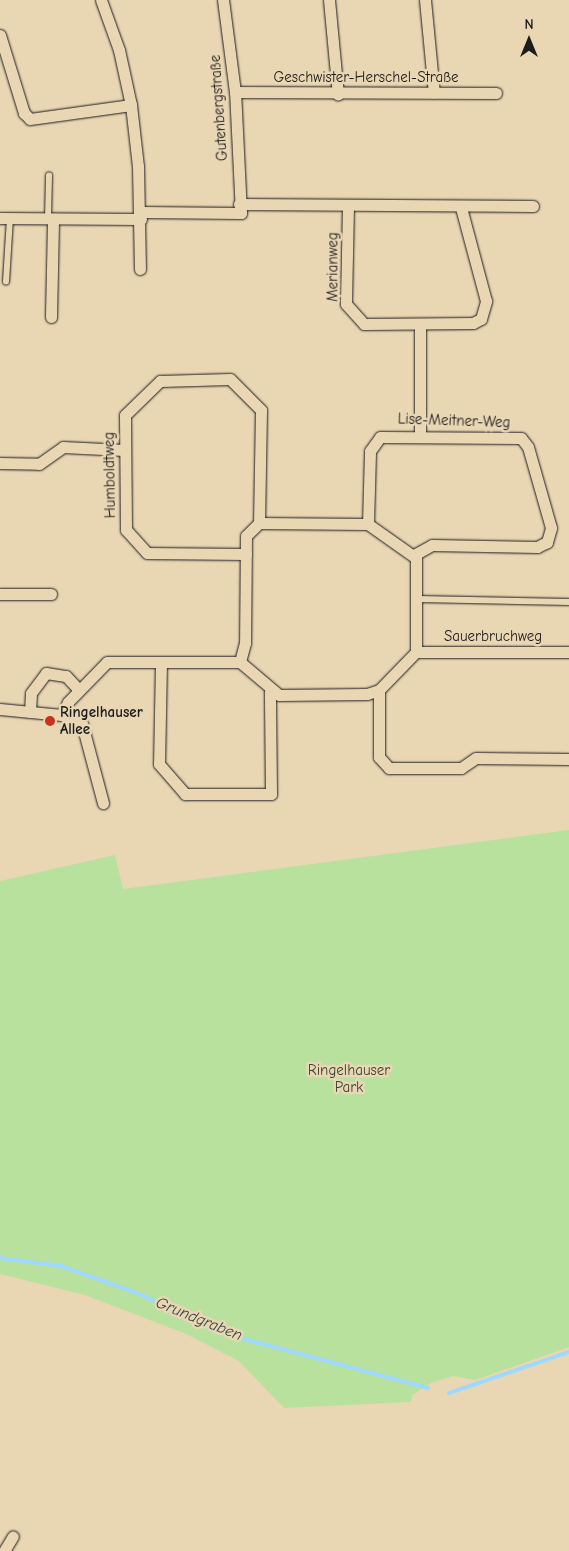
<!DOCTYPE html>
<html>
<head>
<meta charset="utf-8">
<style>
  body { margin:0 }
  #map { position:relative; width:569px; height:1551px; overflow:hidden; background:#e9d7b4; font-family:"Comic Neue",sans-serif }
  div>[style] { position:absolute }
  .green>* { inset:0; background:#b8e19d }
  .stream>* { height:4px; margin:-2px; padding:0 2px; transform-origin:2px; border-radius:2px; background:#9fd9ff }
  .roads { filter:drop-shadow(0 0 1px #1c1c1c) drop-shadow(0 0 1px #1c1c1c) }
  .service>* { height:5.5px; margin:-2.75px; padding:0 2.75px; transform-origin:2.75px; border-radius:2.75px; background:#e9d7b4 }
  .minor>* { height:11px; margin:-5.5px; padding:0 5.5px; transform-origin:5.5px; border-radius:5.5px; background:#e9d7b4 }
  .dots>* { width:14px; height:14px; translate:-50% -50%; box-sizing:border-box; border:2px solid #e9d7b4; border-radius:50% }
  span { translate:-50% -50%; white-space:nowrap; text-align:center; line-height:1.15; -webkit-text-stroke:5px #e9d7b4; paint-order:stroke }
  .street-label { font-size:15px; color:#1c1c1c }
  .poi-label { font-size:15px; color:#1c1c1c; font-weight:700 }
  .left { translate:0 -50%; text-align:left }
  .park-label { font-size:15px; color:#3b4336 }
  .water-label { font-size:16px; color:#364249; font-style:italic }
  .north { position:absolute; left:504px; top:15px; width:50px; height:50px; -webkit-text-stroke:4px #e9d7b4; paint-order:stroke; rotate:0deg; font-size:14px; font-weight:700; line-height:20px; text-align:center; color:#1c1c1c }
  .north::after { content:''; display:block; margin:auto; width:18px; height:22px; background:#1c1c1c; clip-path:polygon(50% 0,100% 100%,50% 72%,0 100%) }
</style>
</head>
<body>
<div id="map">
  <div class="green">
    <div style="clip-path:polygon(569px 830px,569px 1347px,475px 1380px,453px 1376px,431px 1383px,412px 1395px,411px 1402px,284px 1408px,239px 1361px,186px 1334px,85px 1295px,0 1274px,0 881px,115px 855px,123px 889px)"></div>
  </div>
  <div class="stream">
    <div style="left:0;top:1258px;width:62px;rotate:7.5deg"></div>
    <div style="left:61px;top:1266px;width:81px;rotate:19.6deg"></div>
    <div style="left:137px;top:1293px;width:101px;rotate:24.5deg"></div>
    <div style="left:229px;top:1335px;width:206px;rotate:14.9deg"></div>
    <div style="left:449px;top:1393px;width:127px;rotate:-18.9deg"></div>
  </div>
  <div class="roads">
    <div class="service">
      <div style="left:48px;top:220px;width:44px;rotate:-88.7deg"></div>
      <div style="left:6px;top:282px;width:64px;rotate:-86.4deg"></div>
      <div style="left:417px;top:599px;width:152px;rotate:1.1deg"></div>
    </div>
    <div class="minor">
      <div style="left:101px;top:0;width:53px;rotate:70.2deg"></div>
      <div style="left:119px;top:50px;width:56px;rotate:77.7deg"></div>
      <div style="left:131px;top:105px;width:61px;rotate:83.5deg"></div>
      <div style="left:138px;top:166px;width:103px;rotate:88.9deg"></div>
      <div style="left:329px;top:0;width:95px;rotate:84.6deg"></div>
      <div style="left:425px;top:0;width:93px;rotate:84.5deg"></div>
      <div style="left:0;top:35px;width:82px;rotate:72.9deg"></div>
      <div style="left:24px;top:113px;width:8px;rotate:45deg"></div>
      <div style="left:30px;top:119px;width:102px;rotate:-7.9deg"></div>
      <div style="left:235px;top:92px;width:261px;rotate:0.2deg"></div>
      <div style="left:239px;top:204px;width:294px;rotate:0.4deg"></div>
      <div style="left:348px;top:206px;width:98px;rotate:91.2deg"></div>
      <div style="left:346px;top:304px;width:27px;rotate:48deg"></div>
      <div style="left:364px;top:324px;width:109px;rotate:-0.5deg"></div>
      <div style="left:473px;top:323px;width:9px;rotate:-27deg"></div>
      <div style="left:481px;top:319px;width:19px;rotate:-74deg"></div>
      <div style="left:486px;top:301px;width:96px;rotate:-105deg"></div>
      <div style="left:141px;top:212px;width:100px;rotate:0.6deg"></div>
      <div style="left:241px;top:213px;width:121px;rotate:-92.8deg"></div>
      <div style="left:235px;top:92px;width:93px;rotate:-97.4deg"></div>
      <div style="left:0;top:218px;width:141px;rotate:0.4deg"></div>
      <div style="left:51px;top:317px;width:97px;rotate:-88.8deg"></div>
      <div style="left:420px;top:325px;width:110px;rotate:90deg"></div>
      <div style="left:0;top:463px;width:39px;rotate:1deg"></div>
      <div style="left:39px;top:464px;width:29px;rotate:-35deg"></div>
      <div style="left:63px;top:447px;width:61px;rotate:2.8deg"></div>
      <div style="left:368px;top:524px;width:73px;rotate:-88.4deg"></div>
      <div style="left:370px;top:451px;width:17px;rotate:-54deg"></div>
      <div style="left:380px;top:437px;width:141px;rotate:0.4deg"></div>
      <div style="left:521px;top:438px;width:11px;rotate:52deg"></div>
      <div style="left:528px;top:447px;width:84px;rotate:74.1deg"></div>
      <div style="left:551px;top:528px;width:15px;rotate:106deg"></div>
      <div style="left:547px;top:542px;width:11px;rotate:153deg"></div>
      <div style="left:537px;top:547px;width:105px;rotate:-178.9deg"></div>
      <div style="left:432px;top:545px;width:21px;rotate:151deg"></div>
      <div style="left:246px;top:554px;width:99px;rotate:-179.4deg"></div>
      <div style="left:147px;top:553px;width:31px;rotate:-132deg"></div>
      <div style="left:126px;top:530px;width:115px;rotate:-90.5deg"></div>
      <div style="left:125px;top:415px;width:49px;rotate:-44.2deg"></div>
      <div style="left:160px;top:381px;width:70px;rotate:-1.6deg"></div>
      <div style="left:230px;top:379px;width:44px;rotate:45deg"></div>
      <div style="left:261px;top:410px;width:113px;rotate:91deg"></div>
      <div style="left:0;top:594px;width:51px"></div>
      <div style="left:416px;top:652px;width:153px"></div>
      <div style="left:161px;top:662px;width:102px;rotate:91.1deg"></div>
      <div style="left:159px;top:764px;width:40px;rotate:49deg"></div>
      <div style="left:185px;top:794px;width:86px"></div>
      <div style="left:271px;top:794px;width:102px;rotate:-90.6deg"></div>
      <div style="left:379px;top:690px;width:67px;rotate:90deg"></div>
      <div style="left:379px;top:757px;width:15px;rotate:48deg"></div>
      <div style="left:389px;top:768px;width:72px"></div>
      <div style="left:461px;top:768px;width:18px;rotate:-34deg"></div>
      <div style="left:476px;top:758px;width:93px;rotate:0.6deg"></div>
      <div style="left:0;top:709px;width:62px;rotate:5.5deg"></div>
      <div style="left:62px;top:715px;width:22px;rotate:24deg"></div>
      <div style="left:82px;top:724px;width:82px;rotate:75.1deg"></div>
      <div style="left:30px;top:712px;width:19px;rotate:-87deg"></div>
      <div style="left:31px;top:693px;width:25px;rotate:-53deg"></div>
      <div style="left:46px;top:673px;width:20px;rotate:9deg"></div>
      <div style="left:66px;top:676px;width:19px;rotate:47deg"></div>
      <div style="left:62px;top:715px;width:14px;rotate:-65deg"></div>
      <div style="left:68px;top:702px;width:56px;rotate:-45.7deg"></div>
      <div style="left:107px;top:662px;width:133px"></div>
      <div style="left:240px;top:662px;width:51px;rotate:40.2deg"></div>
      <div style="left:279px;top:695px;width:88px;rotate:-0.7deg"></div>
      <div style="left:367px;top:694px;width:13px;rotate:-18deg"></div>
      <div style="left:379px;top:690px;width:53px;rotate:-45.8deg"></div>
      <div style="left:416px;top:652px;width:94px;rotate:-90deg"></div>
      <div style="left:416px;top:558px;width:59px;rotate:-144.7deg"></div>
      <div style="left:368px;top:524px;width:109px;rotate:-179.5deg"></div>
      <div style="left:259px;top:523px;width:18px;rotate:135deg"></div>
      <div style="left:246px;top:536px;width:107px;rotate:90.5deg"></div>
      <div style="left:245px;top:643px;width:20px;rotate:105deg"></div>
      <div style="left:4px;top:1551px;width:17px;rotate:-59deg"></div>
    </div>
  </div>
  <div class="dots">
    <div style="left:50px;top:721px;background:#c8321e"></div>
  </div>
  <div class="street-label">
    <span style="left:366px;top:78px">Geschwister-Herschel-Straße</span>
    <span style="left:219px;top:108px;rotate:-94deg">Gutenbergstraße</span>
    <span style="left:333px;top:267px;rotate:-90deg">Merianweg</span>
    <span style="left:454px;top:421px;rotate:2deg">Lise-Meitner-Weg</span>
    <span style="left:110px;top:475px;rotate:-91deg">Humboldtweg</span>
    <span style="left:493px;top:637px">Sauerbruchweg</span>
  </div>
  <div class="poi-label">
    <span class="left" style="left:60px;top:721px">Ringelhauser<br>Allee</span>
  </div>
  <div class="park-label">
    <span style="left:349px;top:1079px">Ringelhauser<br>Park</span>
  </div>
  <div class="water-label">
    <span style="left:199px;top:1319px;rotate:22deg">Grundgraben</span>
  </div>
  <div class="north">N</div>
</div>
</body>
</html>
